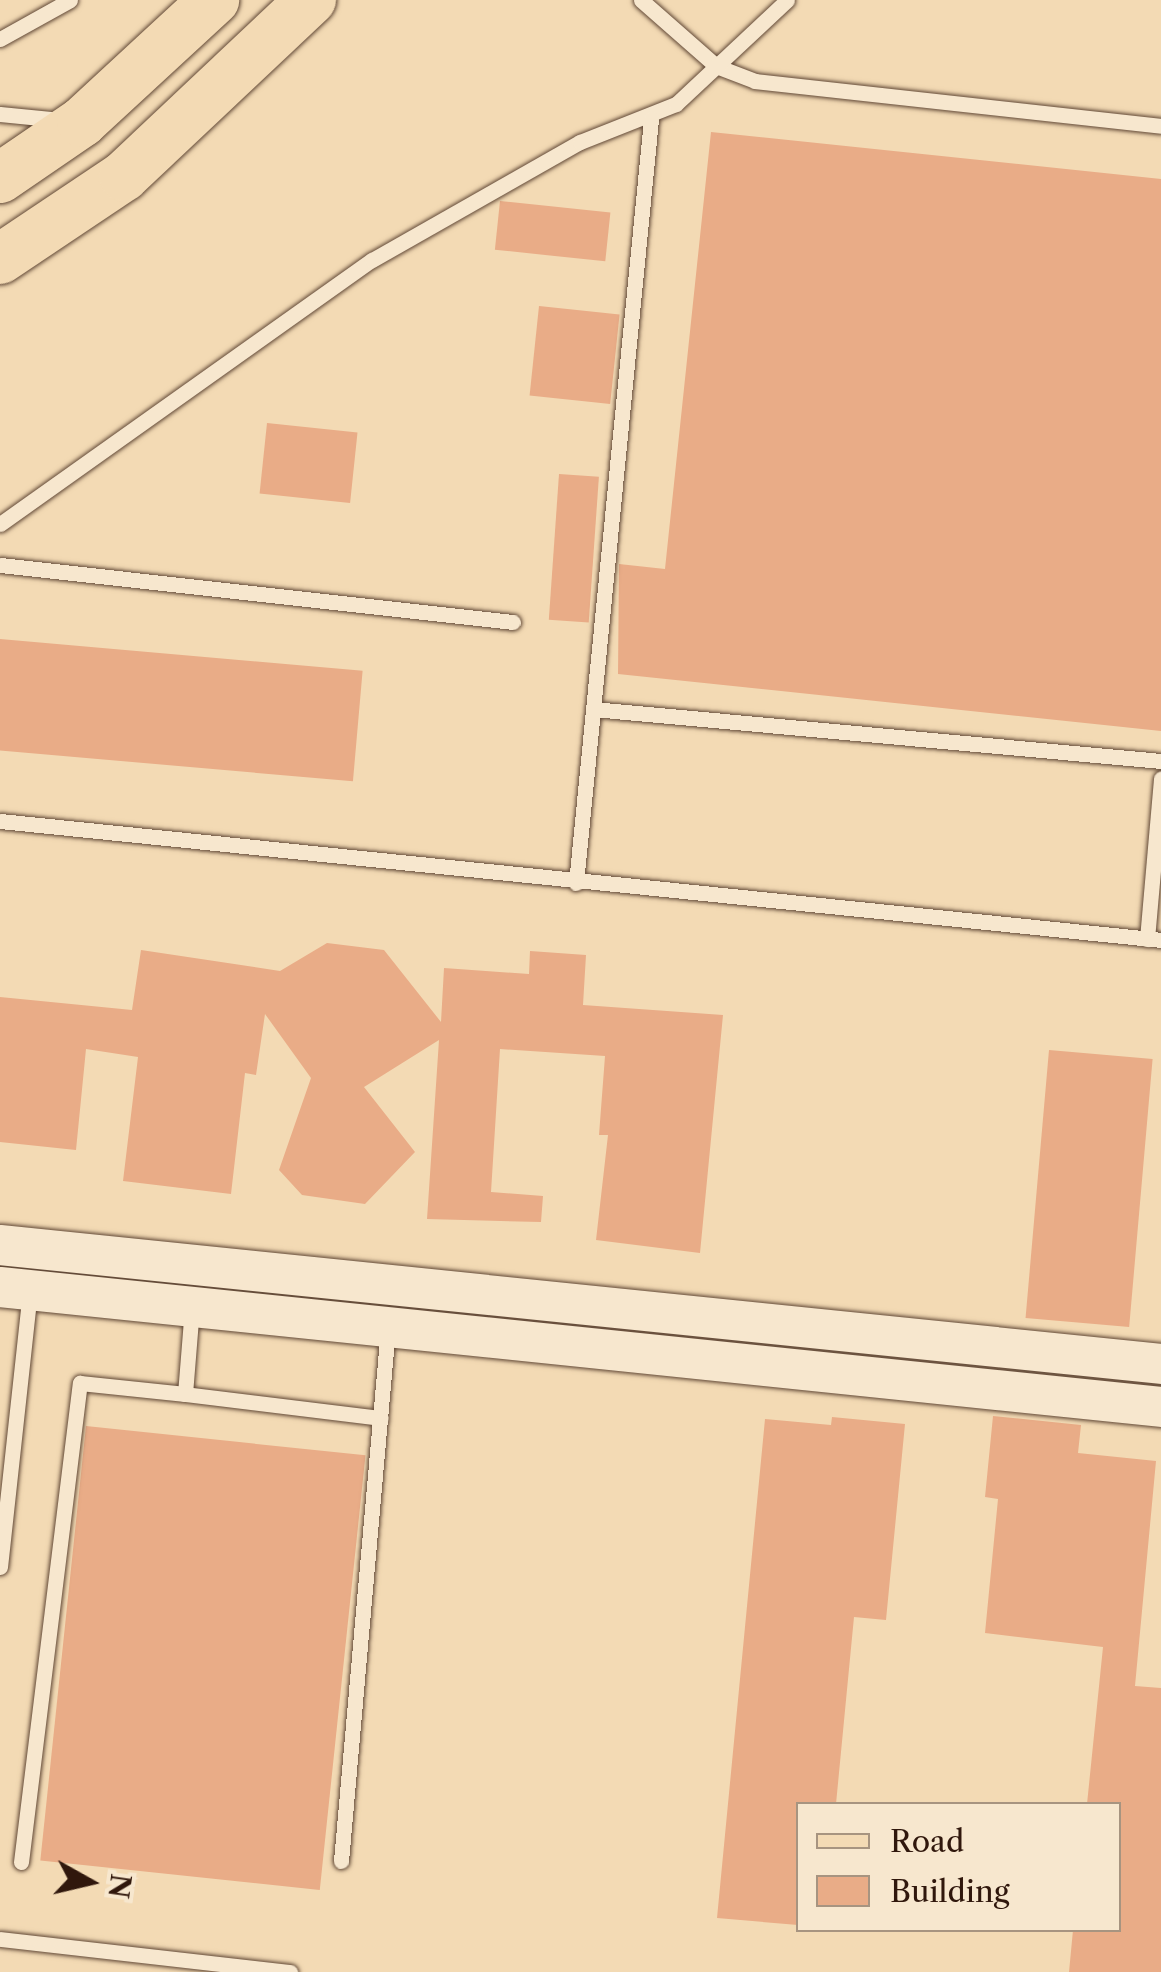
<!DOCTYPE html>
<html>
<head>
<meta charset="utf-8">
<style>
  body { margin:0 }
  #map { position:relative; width:1161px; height:1972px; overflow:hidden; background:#f3dab4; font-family:"Libre Caslon Text",serif }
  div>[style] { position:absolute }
  .building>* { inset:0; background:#e9ac87; transform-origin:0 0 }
  .roads { filter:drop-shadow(0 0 2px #614836) drop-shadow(0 0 2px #614836) }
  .service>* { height:15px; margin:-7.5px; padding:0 7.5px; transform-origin:7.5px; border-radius:7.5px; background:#f7e7ce }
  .tertiary>* { height:40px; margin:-20px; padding:0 20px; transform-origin:20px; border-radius:20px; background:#f7e7ce }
  .primary>* { height:50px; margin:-25px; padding:0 25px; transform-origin:25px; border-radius:25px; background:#f3dab4 }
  span { translate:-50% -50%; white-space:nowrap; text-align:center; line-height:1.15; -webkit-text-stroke:9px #f7e7ce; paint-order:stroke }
  .legend { position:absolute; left:796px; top:1802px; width:325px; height:130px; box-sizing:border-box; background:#f7e7ce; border:2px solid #a79480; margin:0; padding:12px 18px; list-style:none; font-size:30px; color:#30170c }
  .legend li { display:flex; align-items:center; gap:20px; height:50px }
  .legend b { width:50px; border:2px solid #a79480 }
  .north { position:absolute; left:40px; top:1832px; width:100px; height:100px; -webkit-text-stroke:8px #f7e7ce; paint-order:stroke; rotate:98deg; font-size:28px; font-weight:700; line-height:40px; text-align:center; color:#30170c }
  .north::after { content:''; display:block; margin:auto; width:35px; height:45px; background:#30170c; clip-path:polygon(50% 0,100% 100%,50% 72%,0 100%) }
</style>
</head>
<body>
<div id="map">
  <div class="building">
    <div style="clip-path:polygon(711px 132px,1161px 179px,1161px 731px,618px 674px,619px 564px,665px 569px)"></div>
    <div style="left:500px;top:201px;width:111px;height:49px;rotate:6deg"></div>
    <div style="left:539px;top:306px;width:81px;height:90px;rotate:6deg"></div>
    <div style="left:267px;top:423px;width:91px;height:71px;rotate:6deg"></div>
    <div style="left:559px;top:474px;width:40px;height:146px;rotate:4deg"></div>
    <div style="left:0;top:639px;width:364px;height:111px;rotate:5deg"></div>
    <div style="clip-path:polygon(327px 943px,384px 950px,441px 1022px,444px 968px,529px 974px,530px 951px,586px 955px,583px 1005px,723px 1015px,700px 1253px,596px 1240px,608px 1135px,599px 1135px,605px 1056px,500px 1049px,491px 1192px,543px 1196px,541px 1222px,427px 1219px,439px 1040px,364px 1087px,415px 1152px,365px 1204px,302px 1195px,279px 1170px,311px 1078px,265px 1014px,256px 1075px,245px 1073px,231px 1194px,123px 1181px,138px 1057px,86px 1049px,76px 1150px,0 1142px,0 997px,132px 1010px,141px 950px,280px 971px)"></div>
    <div style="left:1049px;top:1050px;width:104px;height:269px;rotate:5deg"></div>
    <div style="clip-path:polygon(993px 1416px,1081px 1425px,1078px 1453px,1156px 1461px,1135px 1686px,1161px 1688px,1161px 1972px,1069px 1972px,1073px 1930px,1118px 1930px,1118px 1804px,1087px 1804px,1103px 1647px,985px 1633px,998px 1499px,985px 1497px)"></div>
    <div style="clip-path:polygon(832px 1417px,905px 1424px,886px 1620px,854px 1617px,836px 1804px,798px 1804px,798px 1925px,717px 1918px,765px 1419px,831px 1425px)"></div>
    <div style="left:86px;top:1426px;width:281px;height:437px;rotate:6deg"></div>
  </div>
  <div class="roads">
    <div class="service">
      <div style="left:641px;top:0;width:100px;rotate:41.3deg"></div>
      <div style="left:716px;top:66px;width:42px;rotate:21deg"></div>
      <div style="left:755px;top:81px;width:408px;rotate:6.3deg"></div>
      <div style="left:0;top:39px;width:80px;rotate:-29.1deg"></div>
      <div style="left:0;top:114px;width:61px;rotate:5.6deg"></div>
      <div style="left:0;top:524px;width:456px;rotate:-35.4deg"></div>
      <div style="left:372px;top:260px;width:239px;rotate:-29.6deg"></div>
      <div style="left:580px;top:142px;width:103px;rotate:-21.6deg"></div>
      <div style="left:676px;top:104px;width:152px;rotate:-43.1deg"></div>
      <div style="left:0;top:565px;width:516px;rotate:6.34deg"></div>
      <div style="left:593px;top:709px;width:570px;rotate:5.23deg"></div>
      <div style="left:0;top:821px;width:1167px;rotate:5.85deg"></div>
      <div style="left:576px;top:883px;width:768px;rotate:-84.39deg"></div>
      <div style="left:1147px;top:939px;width:161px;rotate:-85deg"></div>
      <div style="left:185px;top:1394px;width:197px;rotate:7deg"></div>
      <div style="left:0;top:1567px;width:277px;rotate:-83.8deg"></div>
      <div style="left:341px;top:1861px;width:535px;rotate:-84.96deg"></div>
      <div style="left:21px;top:1862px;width:483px;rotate:-83deg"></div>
      <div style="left:80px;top:1383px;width:106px;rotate:6deg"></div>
      <div style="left:185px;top:1394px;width:87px;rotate:-85.4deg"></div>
      <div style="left:0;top:1939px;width:292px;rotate:6.5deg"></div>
    </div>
    <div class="tertiary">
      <div style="left:0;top:1245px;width:1167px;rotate:5.85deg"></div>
      <div style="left:0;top:1287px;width:1167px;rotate:5.9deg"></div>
    </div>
    <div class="primary">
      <div style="left:0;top:178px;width:99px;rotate:-34.3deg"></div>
      <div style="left:82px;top:122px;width:180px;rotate:-42.7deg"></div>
      <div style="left:0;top:259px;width:149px;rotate:-33.8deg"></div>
      <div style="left:124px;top:176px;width:257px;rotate:-43.3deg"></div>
    </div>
  </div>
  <ul class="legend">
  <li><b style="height:12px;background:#f3dab4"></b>Road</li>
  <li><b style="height:28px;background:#e9ac87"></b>Building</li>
  </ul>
  <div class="north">N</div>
</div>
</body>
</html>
